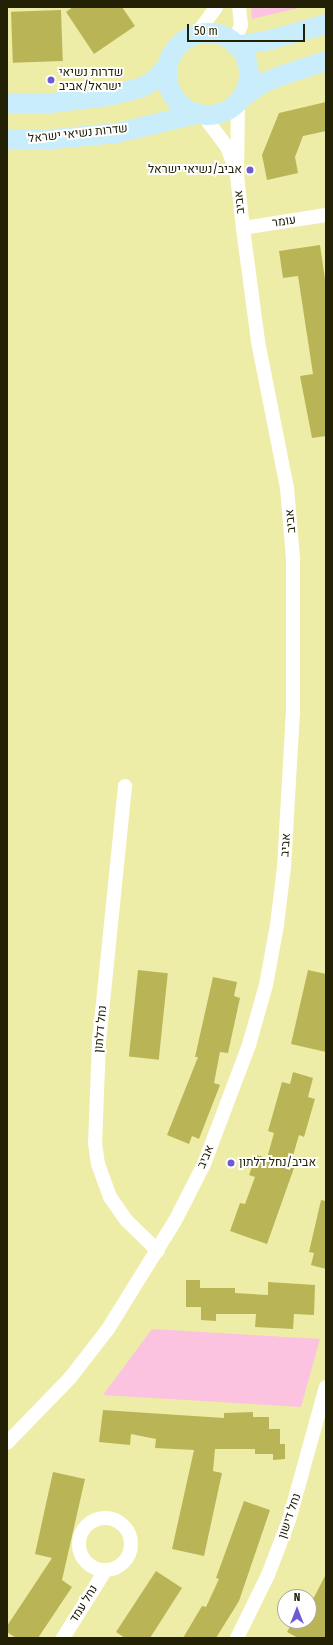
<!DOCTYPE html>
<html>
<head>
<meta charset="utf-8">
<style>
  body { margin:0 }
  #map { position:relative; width:333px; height:1645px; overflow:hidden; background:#eeeda7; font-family:"Fira Sans Condensed",Heebo,sans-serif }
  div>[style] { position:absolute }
  .green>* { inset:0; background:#fbc3e0 }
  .building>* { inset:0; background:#b9b557; transform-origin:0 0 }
  .street>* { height:14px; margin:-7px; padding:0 7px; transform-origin:7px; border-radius:7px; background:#fff }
  .street>.ring { margin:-7px; padding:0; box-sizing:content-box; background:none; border:14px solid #fff; border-radius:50% }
  .secondary>* { height:20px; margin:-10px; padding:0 10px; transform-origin:10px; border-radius:10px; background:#caedfb }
  .secondary>.ring { margin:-10px; padding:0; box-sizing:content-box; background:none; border:20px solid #caedfb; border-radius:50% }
  .dots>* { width:11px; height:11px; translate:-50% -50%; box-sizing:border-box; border:2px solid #fff; border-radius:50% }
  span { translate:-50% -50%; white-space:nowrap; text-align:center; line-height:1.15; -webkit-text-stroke:4px #fff; paint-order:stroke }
  .poi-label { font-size:12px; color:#222105 }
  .left { translate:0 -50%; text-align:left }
  .right { translate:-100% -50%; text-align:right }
  .street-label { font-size:12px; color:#222105 }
  .frame { position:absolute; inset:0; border:8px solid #222105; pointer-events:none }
  .north { position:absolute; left:277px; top:1589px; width:40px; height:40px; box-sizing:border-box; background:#fff; border:1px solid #a7a69b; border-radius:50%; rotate:0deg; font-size:11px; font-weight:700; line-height:16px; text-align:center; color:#222105 }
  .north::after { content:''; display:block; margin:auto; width:14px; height:18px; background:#6e5ad3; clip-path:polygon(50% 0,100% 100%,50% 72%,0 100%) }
  .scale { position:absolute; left:187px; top:24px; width:118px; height:18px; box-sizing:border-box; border:2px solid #222105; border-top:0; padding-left:5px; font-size:12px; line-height:14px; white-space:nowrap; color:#222105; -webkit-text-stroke:3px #fff; paint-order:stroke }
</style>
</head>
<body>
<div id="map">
  <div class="green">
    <div style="clip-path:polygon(251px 7px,303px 7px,252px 19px)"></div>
    <div style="clip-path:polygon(152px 1329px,320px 1339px,301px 1407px,103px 1395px)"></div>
  </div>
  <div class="building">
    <div style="clip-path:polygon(73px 7px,122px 7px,135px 26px,94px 54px,66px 12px)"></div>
    <div style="left:61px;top:10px;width:51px;height:50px;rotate:88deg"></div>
    <div style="clip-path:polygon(326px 102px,326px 131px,303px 136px,295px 157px,298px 173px,267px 180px,262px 155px,279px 113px)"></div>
    <div style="clip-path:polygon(320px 245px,326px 286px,326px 436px,312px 438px,300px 376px,313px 374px,298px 276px,283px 278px,279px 251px)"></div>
    <div style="left:138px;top:970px;width:30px;height:87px;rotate:6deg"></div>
    <div style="clip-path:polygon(308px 970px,326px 974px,326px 1052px,291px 1044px)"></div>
    <div style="clip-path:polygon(213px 977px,237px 982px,234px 996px,240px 998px,228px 1053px,220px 1052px,214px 1083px,220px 1085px,199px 1139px,192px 1136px,189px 1144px,167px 1135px,198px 1057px,195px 1057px)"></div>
    <div style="clip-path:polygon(293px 1072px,313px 1078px,308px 1097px,315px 1099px,304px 1137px,299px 1135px,290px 1166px,294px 1168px,267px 1244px,230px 1231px,240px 1203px,245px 1204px,255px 1177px,249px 1175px,256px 1155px,267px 1158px,274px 1133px,268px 1131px,282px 1082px,290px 1084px)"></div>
    <div style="clip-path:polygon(321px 1200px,326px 1201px,326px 1269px,311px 1265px,314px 1253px,309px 1252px)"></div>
    <div style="clip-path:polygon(186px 1280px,200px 1280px,200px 1288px,235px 1288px,235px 1293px,268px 1295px,268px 1282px,315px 1285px,314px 1315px,294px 1314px,293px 1329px,255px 1327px,256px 1314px,216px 1314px,216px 1321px,201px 1320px,201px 1307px,186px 1307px)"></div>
    <div style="clip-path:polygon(103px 1410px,224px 1418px,224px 1413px,253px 1412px,253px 1417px,269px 1417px,269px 1429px,280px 1429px,280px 1444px,285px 1444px,285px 1459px,273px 1460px,273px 1454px,255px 1454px,255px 1449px,215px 1449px,213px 1471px,222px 1473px,204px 1556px,172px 1549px,194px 1450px,155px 1448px,156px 1439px,131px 1434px,130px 1445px,99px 1442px)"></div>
    <div style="clip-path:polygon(53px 1472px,85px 1479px,62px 1580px,72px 1587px,38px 1638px,16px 1638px,7px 1632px,7px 1626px,52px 1558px,35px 1554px)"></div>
    <div style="clip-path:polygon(244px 1501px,270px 1510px,239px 1601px,216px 1638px,183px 1638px,202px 1606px,206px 1607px,219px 1579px,216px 1578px)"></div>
    <div style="clip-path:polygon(156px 1571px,182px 1588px,150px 1638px,125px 1638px,116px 1632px)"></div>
    <div style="clip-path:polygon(326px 1574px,326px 1638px,298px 1638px,287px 1632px,293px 1621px,309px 1621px,309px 1607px)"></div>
  </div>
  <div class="street">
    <div style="left:196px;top:35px;width:34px;rotate:-54deg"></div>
    <div style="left:234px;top:43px;width:19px;rotate:-69deg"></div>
    <div style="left:241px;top:25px;width:18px;rotate:-96deg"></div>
    <div style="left:203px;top:115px;width:40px;rotate:53deg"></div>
    <div style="left:227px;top:147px;width:19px;rotate:69deg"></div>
    <div style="left:243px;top:228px;width:84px;rotate:-8.9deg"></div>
    <div style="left:125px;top:786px;width:256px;rotate:95.8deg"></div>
    <div style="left:99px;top:1041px;width:102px;rotate:92.2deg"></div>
    <div style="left:95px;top:1143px;width:21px;rotate:82deg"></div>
    <div style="left:98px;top:1164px;width:35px;rotate:70deg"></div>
    <div style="left:110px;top:1197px;width:29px;rotate:55deg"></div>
    <div style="left:127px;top:1221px;width:43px;rotate:44.1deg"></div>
    <div style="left:7px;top:1443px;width:91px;rotate:-45.9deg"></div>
    <div style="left:70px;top:1378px;width:62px;rotate:-52.2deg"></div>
    <div style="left:108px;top:1329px;width:127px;rotate:-58.2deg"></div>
    <div style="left:175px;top:1221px;width:64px;rotate:-63deg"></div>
    <div style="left:204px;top:1164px;width:127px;rotate:-69.3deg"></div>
    <div style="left:249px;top:1045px;width:62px;rotate:-74.2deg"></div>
    <div style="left:266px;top:985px;width:61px;rotate:-79.6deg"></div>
    <div style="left:277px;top:925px;width:58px;rotate:-83.1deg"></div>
    <div style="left:284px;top:867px;width:155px;rotate:-86.7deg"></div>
    <div style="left:293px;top:712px;width:153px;rotate:-90deg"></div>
    <div style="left:293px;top:559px;width:71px;rotate:-94.8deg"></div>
    <div style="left:287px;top:488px;width:150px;rotate:-101.2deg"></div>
    <div style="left:258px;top:341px;width:114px;rotate:-97.6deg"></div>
    <div style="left:243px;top:228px;width:53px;rotate:-96.5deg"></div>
    <div style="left:237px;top:175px;width:73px;rotate:-89.2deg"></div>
    <div class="ring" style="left:79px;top:1518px;width:38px;height:38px"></div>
    <div style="left:63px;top:1638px;width:79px;rotate:-57.9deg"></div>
    <div style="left:237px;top:1638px;width:70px;rotate:-63.8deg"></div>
    <div style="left:268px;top:1575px;width:59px;rotate:-69.1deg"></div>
    <div style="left:289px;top:1520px;width:138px;rotate:-74.5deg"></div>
  </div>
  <div class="secondary">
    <div class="ring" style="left:167px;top:33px;width:62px;height:62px"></div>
    <div style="left:236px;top:46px;width:35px;rotate:-10deg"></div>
    <div style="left:270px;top:40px;width:58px;rotate:-15.9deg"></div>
    <div style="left:241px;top:98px;width:27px;rotate:-34deg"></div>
    <div style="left:263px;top:83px;width:22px;rotate:-22deg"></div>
    <div style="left:283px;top:75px;width:45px;rotate:-18deg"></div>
    <div style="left:7px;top:103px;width:44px"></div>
    <div style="left:51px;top:103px;width:57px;rotate:-7deg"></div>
    <div style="left:108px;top:96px;width:33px;rotate:-14deg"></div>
    <div style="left:140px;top:88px;width:16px;rotate:-27deg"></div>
    <div style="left:154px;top:81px;width:21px;rotate:-49deg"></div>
    <div style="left:7px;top:139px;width:46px"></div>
    <div style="left:53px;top:139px;width:64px;rotate:-5.4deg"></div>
    <div style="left:117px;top:133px;width:81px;rotate:-13.5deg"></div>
  </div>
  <div class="dots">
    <div style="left:51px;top:80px;background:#6e5ad3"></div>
    <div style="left:250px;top:170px;background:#6e5ad3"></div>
    <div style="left:231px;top:1163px;background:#6e5ad3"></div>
  </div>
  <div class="poi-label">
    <span class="left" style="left:59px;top:80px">שדרות נשיאי<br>ישראל/אביב</span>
    <span class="right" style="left:242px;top:170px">אביב/נשיאי ישראל</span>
    <span class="left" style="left:239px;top:1163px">אביב/נחל דלתון</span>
  </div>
  <div class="street-label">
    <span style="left:78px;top:134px;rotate:-6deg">שדרות נשיאי ישראל</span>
    <span style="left:240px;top:202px;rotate:-96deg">אביב</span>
    <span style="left:284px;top:222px;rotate:-8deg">עומר</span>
    <span style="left:291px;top:521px;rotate:-95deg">אביב</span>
    <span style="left:286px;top:845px;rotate:-86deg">אביב</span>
    <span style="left:101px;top:1029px;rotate:-85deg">נחל דלתון</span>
    <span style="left:206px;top:1157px;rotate:-66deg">אביב</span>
    <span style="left:290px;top:1516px;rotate:-71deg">נחל דישון</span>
    <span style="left:84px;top:1604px;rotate:-58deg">נחל עמד</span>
  </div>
  <div class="frame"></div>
  <div class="north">N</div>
  <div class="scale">50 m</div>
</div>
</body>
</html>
